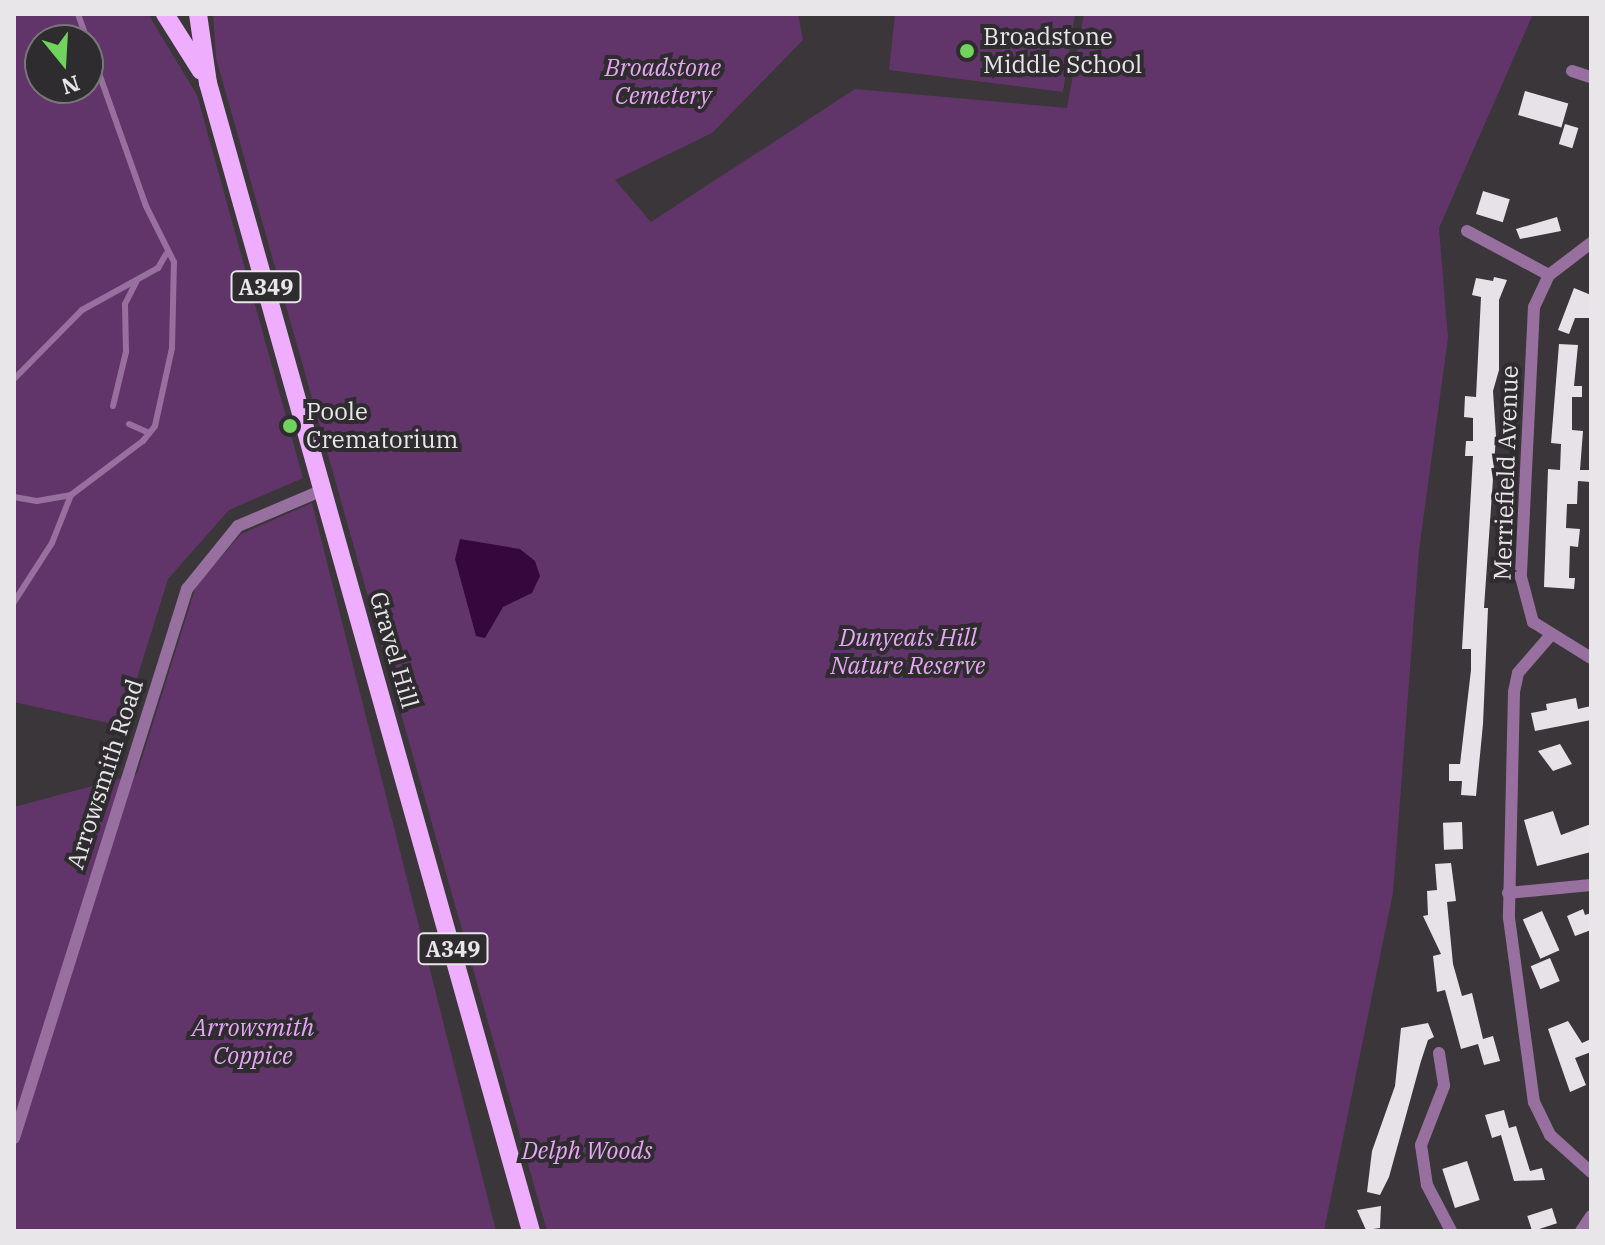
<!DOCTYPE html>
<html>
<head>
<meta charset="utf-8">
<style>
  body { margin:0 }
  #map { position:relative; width:1605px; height:1245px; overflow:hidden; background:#3a363a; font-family:"IBM Plex Serif",serif }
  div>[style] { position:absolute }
  .green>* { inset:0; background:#61356a }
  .water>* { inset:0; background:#35073d }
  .building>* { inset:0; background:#e6e2e7; transform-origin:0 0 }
  .lane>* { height:6px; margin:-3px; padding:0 3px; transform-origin:3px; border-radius:3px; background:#9870a0 }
  .street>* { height:12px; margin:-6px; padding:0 6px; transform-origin:6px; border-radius:6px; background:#9870a0 }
  .primary>* { height:18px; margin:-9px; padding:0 9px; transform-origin:9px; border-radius:9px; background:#efaefd }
  .dots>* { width:22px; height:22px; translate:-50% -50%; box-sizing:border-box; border:4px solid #2f2c30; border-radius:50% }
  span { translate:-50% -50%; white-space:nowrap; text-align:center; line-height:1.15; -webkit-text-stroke:8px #2f2c30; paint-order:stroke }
  .shield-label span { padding:2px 6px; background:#2f2c30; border:2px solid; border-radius:6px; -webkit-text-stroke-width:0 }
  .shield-label { font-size:22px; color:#e8e6e8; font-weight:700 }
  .poi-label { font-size:24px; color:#e8e6e8 }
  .left { translate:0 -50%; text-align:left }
  .park-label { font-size:24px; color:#e6a6f4; font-style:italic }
  .street-label { font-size:24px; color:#e8e6e8 }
  .frame { position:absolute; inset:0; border:16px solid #e8e6e8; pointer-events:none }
  .north { position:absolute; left:24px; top:24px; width:80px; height:80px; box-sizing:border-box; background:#2f2c30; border:2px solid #79767a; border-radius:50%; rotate:162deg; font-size:22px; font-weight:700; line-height:32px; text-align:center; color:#e8e6e8 }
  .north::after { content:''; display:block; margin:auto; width:28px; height:36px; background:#71d35e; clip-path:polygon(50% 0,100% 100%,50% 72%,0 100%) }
</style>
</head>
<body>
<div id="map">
  <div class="green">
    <div style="clip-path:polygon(evenodd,14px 14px,148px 14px,197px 95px,303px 478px,229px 510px,168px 579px,122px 726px,14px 702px,14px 14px,40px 40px,88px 40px,88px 88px,40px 88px,40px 40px)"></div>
    <div style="clip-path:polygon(213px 14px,798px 14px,803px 40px,712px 133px,615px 180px,651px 222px,855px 89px,1067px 108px,1084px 14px,1533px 14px,1439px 228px,1448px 338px,1419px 550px,1393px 893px,1324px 1231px,547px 1231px,216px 58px)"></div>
    <div style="clip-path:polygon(895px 14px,1075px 14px,1063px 92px,889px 70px)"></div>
    <div style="clip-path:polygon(312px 503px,496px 1231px,14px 1231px,14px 807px,137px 774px,196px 586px,241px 534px)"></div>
  </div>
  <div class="water">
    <div style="clip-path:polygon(460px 539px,520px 549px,535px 561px,540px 576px,532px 593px,503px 607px,485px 638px,476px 636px,455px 559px)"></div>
  </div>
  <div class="building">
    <div style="left:1525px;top:91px;width:45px;height:25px;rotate:16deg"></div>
    <div style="left:1565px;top:124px;width:14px;height:21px;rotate:17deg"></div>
    <div style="left:1483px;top:191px;width:28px;height:24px;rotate:17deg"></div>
    <div style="clip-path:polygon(1557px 217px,1561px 231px,1520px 239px,1516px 229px)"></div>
    <div style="clip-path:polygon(1494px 277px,1507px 280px,1499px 300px,1499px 370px,1493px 391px,1496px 436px,1484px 608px,1488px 608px,1483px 724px,1476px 796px,1461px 795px,1462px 781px,1449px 781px,1449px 764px,1460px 764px,1471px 670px,1471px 649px,1462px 649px,1473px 456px,1465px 456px,1466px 441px,1473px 441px,1473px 418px,1464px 417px,1465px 396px,1476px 397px,1481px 297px,1472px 295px,1476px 278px,1493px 281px)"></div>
    <div style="clip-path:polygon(1574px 288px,1591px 295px,1591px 318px,1575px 318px,1569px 334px,1558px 330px)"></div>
    <div style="clip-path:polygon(1559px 344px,1578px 345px,1574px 386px,1582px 386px,1582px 397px,1572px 397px,1572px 430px,1583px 431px,1580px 470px,1591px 470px,1591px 482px,1578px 481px,1577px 504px,1567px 504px,1566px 528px,1580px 529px,1578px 547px,1570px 546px,1569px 578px,1575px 578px,1574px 589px,1544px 587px,1548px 469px,1560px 470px,1561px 444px,1551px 443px)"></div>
    <div style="clip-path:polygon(1576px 698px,1578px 709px,1591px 706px,1591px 720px,1535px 731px,1531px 713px,1547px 710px,1546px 704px)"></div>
    <div style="clip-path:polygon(1560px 744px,1572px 764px,1553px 771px,1538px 751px)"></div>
    <div style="clip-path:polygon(1553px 811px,1561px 835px,1591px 824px,1591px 852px,1537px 866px,1524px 820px)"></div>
    <div style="left:1462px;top:822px;width:27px;height:19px;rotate:88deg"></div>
    <div style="clip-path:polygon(1451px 863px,1456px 901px,1447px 902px,1453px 964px,1462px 996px,1472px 993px,1483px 1039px,1493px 1036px,1500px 1061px,1484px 1065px,1478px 1044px,1461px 1049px,1445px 990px,1437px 992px,1433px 956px,1441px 954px,1423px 916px,1428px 915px,1427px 891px,1437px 890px,1435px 864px)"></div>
    <div style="clip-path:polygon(1583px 909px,1585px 915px,1591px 913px,1591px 930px,1575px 936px,1567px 916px)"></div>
    <div style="left:1542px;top:911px;width:43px;height:21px;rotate:66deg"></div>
    <div style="left:1550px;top:958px;width:25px;height:21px;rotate:67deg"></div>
    <div style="clip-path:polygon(1568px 1021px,1582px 1043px,1591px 1039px,1591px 1052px,1575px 1058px,1586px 1085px,1570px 1092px,1548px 1029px)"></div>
    <div style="clip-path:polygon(1428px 1023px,1434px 1037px,1428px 1040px,1421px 1061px,1389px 1177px,1380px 1195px,1367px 1192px,1372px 1151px,1395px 1086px,1401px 1028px)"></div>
    <div style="clip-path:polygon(1504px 1110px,1509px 1128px,1516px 1126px,1530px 1171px,1542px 1168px,1545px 1180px,1514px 1181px,1501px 1135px,1492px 1138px,1485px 1115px)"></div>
    <div style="left:1467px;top:1161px;width:41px;height:26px;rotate:72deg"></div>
    <div style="clip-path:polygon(1381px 1206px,1380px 1228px,1366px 1230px,1357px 1210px)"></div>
    <div style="left:1552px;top:1208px;width:16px;height:26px;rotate:72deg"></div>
  </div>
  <div class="lane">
    <div style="left:14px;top:379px;width:97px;rotate:-45.4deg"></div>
    <div style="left:82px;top:310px;width:87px;rotate:-28.9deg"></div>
    <div style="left:158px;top:268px;width:16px;rotate:-60deg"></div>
    <div style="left:113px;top:406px;width:56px;rotate:-76.5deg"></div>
    <div style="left:126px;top:352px;width:48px;rotate:-91.2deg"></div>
    <div style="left:125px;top:304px;width:25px;rotate:-63deg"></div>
    <div style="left:129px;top:424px;width:22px;rotate:24deg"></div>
    <div style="left:14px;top:497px;width:23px;rotate:10deg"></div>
    <div style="left:37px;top:501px;width:35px;rotate:-10deg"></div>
    <div style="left:71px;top:495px;width:90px;rotate:-36.9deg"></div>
    <div style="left:143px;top:441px;width:19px;rotate:-51deg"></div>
    <div style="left:155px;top:426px;width:80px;rotate:-77.7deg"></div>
    <div style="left:172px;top:348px;width:86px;rotate:-88.7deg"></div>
    <div style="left:174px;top:262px;width:63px;rotate:-116.6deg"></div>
    <div style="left:146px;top:206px;width:204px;rotate:-109.5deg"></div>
    <div style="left:14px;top:602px;width:70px;rotate:-57.2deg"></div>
    <div style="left:52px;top:543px;width:52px;rotate:-68.4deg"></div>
  </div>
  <div class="street">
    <div style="left:1572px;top:71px;width:20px;rotate:18deg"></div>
    <div style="left:1467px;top:231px;width:93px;rotate:28.2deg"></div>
    <div style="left:1591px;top:243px;width:53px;rotate:142.7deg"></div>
    <div style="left:1549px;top:275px;width:35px;rotate:115deg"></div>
    <div style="left:1534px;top:307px;width:270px;rotate:92.8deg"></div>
    <div style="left:1521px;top:577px;width:47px;rotate:75.1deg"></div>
    <div style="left:1533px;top:622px;width:68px;rotate:31.8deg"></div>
    <div style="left:1550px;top:636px;width:49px;rotate:130.9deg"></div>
    <div style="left:1518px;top:673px;width:19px;rotate:102deg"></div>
    <div style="left:1514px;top:692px;width:226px;rotate:91.3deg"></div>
    <div style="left:1509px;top:918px;width:186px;rotate:82.3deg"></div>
    <div style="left:1534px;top:1102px;width:37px;rotate:64deg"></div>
    <div style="left:1550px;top:1135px;width:55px;rotate:42.1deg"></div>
    <div style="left:1508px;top:893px;width:83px;rotate:-5.5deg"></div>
    <div style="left:1439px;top:1053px;width:33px;rotate:81deg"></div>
    <div style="left:1444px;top:1086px;width:63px;rotate:111.3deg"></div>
    <div style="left:1421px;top:1145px;width:40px;rotate:81.5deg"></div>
    <div style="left:1427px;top:1185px;width:52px;rotate:62.4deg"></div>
    <div style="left:14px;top:1138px;width:576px;rotate:-72.51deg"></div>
    <div style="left:187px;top:589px;width:81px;rotate:-51deg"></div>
    <div style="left:238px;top:526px;width:92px;rotate:-23deg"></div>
    <div style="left:1581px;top:1231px;width:18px;rotate:-56deg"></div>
  </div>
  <div class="primary">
    <div style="left:165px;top:14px;width:67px;rotate:57.7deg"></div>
    <div style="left:198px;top:14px;width:70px;rotate:81.8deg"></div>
    <div style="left:208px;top:83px;width:1193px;rotate:74.29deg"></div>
  </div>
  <div class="dots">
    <div style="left:967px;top:51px;background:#71d35e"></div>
    <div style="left:290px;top:426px;background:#71d35e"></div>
  </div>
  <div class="shield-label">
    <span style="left:266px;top:287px">A349</span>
    <span style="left:453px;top:949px">A349</span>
  </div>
  <div class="poi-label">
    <span class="left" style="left:983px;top:51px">Broadstone<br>Middle School</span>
    <span class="left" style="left:306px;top:426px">Poole<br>Crematorium</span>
  </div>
  <div class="park-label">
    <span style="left:663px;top:82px">Broadstone<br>Cemetery</span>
    <span style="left:908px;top:652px">Dunyeats Hill<br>Nature Reserve</span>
    <span style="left:253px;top:1042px">Arrowsmith<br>Coppice</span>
    <span style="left:587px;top:1151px">Delph Woods</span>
  </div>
  <div class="street-label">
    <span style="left:1506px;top:473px;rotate:-88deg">Merriefield Avenue</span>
    <span style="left:394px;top:650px;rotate:74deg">Gravel Hill</span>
    <span style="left:105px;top:774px;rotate:-72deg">Arrowsmith Road</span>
  </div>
  <div class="frame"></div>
  <div class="north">N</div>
</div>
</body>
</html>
